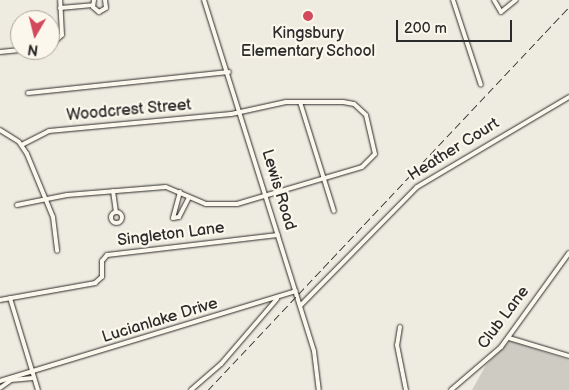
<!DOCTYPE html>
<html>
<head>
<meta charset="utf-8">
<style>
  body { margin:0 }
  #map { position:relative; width:569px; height:390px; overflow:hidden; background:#eeebe0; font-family:"Balsamiq Sans",sans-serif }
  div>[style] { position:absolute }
  .green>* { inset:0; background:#cecbc2 }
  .roads { filter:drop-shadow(0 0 1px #2b2b2b) drop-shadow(0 0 1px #2b2b2b) }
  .minor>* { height:4px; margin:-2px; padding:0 2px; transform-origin:2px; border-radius:2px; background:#fbf7ec }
  .minor>.ring { margin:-2px; padding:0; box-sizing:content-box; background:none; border:4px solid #fbf7ec; border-radius:50% }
  .rail>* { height:1px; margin-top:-0.5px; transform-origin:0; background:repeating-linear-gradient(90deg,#2b2b2b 0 8px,transparent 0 12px) }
  .dots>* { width:14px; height:14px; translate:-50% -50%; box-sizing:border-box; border:2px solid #fbf7ec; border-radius:50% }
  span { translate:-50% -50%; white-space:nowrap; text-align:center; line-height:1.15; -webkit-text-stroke:4.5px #fbf7ec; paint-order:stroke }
  .poi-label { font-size:16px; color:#2b2b2b }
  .street-label { font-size:16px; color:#2b2b2b }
  .north { position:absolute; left:10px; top:10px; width:50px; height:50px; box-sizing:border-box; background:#fbf7ec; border:1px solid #a8a59f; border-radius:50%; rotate:188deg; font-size:14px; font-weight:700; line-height:20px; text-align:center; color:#2b2b2b }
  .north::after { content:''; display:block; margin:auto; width:18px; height:22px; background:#d1495b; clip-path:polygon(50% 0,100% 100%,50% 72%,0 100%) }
  .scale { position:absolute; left:396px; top:20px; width:116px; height:22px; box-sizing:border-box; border:2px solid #2b2b2b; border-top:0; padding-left:6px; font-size:15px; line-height:18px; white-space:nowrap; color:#2b2b2b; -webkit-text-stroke:4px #fbf7ec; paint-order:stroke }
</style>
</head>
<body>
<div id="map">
  <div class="green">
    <div style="clip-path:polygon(510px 341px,569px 360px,569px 390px,472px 390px,486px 365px)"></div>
  </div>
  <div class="roads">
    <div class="minor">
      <div style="left:94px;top:0;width:7px;rotate:98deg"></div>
      <div style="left:93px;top:7px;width:8px;rotate:40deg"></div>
      <div style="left:99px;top:12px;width:8px;rotate:-30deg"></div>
      <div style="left:106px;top:8px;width:8px;rotate:-97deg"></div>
      <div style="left:204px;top:0;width:368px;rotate:72.6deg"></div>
      <div style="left:314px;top:351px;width:39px;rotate:83deg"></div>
      <div style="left:453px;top:0;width:89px;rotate:71.8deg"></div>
      <div style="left:494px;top:0;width:14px;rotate:60deg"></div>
      <div style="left:501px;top:12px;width:19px;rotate:-39deg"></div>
      <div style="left:60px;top:8px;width:33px;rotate:-5deg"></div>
      <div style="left:50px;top:46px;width:16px;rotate:-43deg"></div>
      <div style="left:62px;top:35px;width:35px;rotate:-93deg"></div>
      <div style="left:0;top:52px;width:20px;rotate:-6deg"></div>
      <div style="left:28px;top:93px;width:202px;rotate:-6deg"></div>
      <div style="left:300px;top:102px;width:114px;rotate:72.7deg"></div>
      <div style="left:0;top:130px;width:22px;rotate:32deg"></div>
      <div style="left:19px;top:142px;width:14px;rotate:56deg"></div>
      <div style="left:27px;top:154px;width:68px;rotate:67.6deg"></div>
      <div style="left:53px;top:217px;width:34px;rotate:83deg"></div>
      <div style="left:113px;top:191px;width:21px;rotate:82deg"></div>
      <div style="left:180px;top:192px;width:27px;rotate:105deg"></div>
      <div style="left:173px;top:218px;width:6px;rotate:-9deg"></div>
      <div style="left:179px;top:217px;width:22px;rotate:-63deg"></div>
      <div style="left:17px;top:205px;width:51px;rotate:-11.3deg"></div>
      <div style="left:67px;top:195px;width:99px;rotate:-4.6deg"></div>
      <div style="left:166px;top:187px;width:43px;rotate:23deg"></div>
      <div style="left:206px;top:204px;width:31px"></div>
      <div style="left:237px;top:204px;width:130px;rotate:-16.5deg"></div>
      <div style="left:362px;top:167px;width:18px;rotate:-45deg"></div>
      <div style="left:375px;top:154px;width:40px;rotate:-103deg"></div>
      <div style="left:366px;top:115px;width:16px;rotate:-137deg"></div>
      <div style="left:354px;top:104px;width:11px;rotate:-170deg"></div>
      <div style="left:343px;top:102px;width:57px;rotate:180deg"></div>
      <div style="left:286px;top:102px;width:56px;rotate:167.7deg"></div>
      <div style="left:231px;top:114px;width:183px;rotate:174.7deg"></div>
      <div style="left:49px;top:131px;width:30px;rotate:153deg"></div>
      <div class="ring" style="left:110.5px;top:211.5px;width:7px;height:7px"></div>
      <div style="left:10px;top:298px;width:96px;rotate:73.1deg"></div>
      <div style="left:0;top:300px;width:97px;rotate:-10.1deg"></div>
      <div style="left:95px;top:283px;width:9px;rotate:-41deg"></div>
      <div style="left:102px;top:277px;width:16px;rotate:-90deg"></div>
      <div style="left:102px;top:261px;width:8px;rotate:-50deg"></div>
      <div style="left:107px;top:255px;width:172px;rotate:-6.7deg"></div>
      <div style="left:301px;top:305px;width:165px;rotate:-45.5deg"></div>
      <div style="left:417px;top:187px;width:177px;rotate:-30.6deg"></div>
      <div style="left:400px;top:327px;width:18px;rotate:99deg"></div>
      <div style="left:397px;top:345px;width:46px;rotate:78.7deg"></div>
      <div style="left:509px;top:338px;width:63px;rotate:16.7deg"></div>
      <div style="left:0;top:381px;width:309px;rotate:-16.9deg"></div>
      <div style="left:0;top:388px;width:14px;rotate:-36deg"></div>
      <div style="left:11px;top:380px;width:22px;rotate:-5deg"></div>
      <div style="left:191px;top:390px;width:40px;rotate:-41deg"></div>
      <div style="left:221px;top:364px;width:86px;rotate:-49.3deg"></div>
      <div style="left:451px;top:390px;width:66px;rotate:-40.7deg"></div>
      <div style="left:501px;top:347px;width:116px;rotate:-54.1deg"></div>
    </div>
  </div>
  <div class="rail">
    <div style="left:208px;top:390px;width:526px;rotate:-46.69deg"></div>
  </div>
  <div class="dots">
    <div style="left:308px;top:16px;background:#d1495b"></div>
  </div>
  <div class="poi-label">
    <span style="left:308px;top:43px">Kingsbury<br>Elementary School</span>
  </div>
  <div class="street-label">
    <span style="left:129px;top:111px;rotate:-5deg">Woodcrest Street</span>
    <span style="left:454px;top:150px;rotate:-32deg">Heather Court</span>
    <span style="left:278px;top:190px;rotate:73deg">Lewis Road</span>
    <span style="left:171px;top:235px;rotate:-7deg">Singleton Lane</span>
    <span style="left:504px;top:318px;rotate:-53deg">Club Lane</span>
    <span style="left:160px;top:321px;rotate:-17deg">Lucianlake Drive</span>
  </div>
  <div class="north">N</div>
  <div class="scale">200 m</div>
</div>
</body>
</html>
